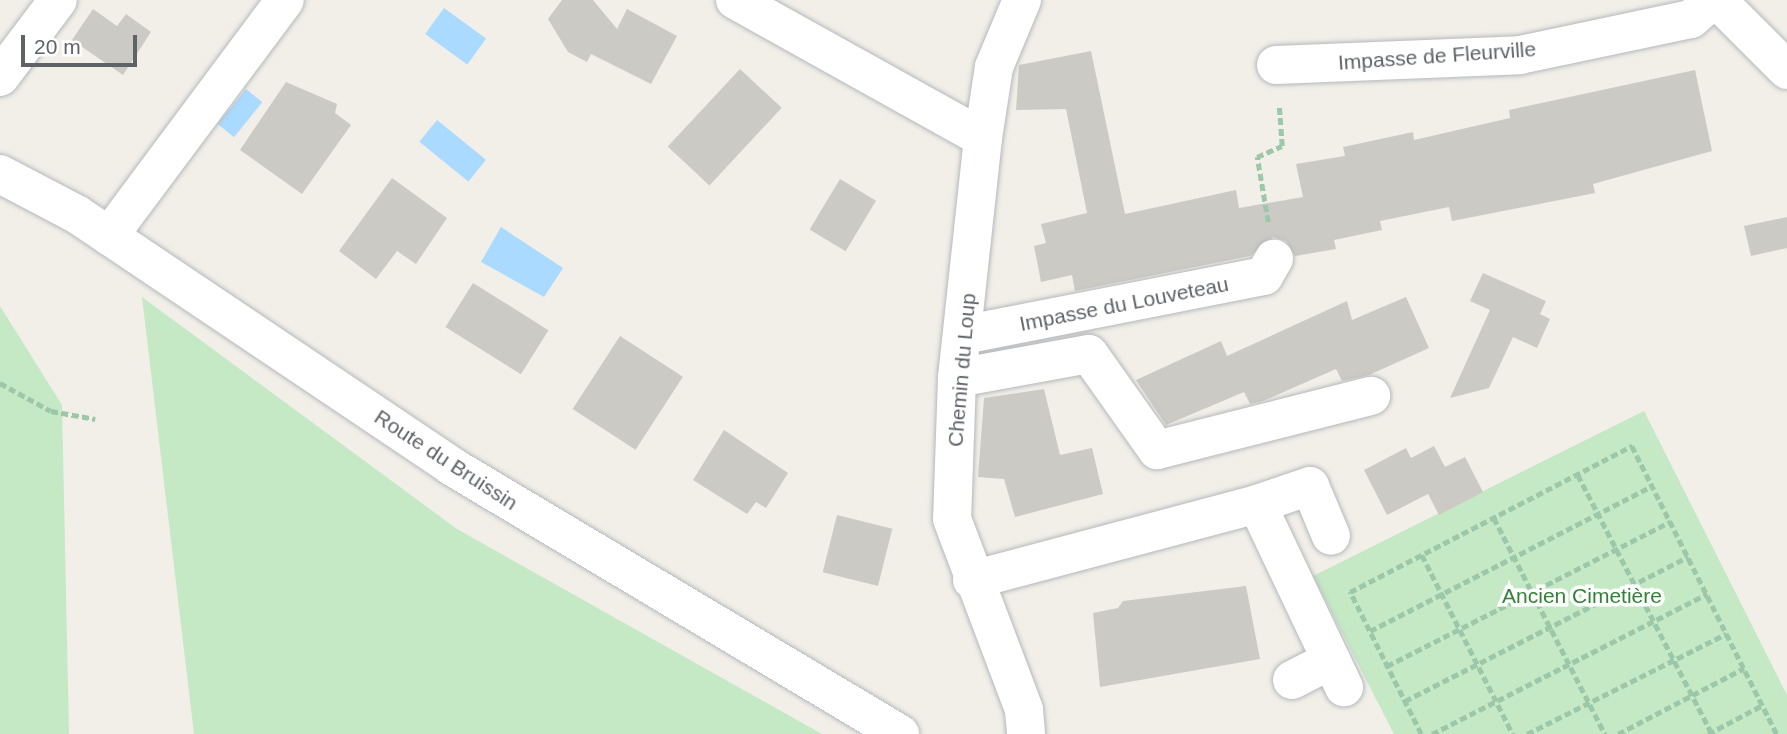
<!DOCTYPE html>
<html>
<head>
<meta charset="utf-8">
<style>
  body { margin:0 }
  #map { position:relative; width:1787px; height:734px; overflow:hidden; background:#f1efe8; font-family:Arial,sans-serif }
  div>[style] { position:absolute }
  .green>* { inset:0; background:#c5e8c5 }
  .water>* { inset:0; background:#aadaff; transform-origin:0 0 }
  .building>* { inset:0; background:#cccac5; transform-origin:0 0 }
  .path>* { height:4.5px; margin-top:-2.25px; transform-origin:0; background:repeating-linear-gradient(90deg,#9cc7a9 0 7px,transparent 0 10.5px) }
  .roads { filter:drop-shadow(0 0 2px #b5b8bc) drop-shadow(0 0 2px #b5b8bc) }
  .minor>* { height:38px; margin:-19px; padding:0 19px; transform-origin:19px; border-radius:19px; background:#fff }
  span { translate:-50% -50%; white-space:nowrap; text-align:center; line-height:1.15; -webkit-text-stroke:7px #fff; paint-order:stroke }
  .street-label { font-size:21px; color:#5f6368 }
  .park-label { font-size:21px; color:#348238 }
  .scale { position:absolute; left:21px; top:35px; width:116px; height:32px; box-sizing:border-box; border:4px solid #5f6368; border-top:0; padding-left:9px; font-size:21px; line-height:24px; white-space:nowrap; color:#5f6368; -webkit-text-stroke:5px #fff; paint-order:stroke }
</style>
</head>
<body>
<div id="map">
  <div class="green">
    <div style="clip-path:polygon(142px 297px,457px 529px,822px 734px,194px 734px)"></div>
    <div style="clip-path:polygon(0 306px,62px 405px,69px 734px,0 734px)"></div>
    <div style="clip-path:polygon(1644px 411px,1787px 695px,1787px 734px,1394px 734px,1313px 576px)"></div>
  </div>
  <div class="water">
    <div style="left:444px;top:8px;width:52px;height:32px;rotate:36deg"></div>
    <div style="left:246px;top:89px;width:21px;height:45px;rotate:39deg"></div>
    <div style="left:437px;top:120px;width:63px;height:28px;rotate:39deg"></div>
    <div style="clip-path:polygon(501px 227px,563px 268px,544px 297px,481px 262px)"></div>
  </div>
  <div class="building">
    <div style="clip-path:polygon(562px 0,593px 0,617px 29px,627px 9px,677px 36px,651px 84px,591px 54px,587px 62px,568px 52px,548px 19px)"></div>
    <div style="clip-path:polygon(93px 9px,117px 26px,126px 14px,151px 32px,123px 75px,72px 40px)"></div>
    <div style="clip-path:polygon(1091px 51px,1125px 214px,1236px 190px,1239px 208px,1303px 197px,1296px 164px,1345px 156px,1343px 147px,1413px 132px,1414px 140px,1510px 118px,1509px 110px,1695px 70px,1712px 151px,1593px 184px,1595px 193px,1452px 221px,1449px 207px,1380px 221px,1382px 230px,1334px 240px,1336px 249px,1295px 256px,1286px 241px,1273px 237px,1250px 256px,1075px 291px,1072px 275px,1041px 282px,1034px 246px,1046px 243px,1041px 224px,1087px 213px,1066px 109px,1016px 110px,1019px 65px)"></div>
    <div style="left:740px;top:69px;width:57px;height:106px;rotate:43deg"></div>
    <div style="clip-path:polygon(286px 82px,337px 104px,335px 113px,351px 125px,302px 194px,240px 150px)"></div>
    <div style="clip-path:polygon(392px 178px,447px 218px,416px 264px,397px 251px,376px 279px,339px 251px)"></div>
    <div style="left:840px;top:179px;width:42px;height:59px;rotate:31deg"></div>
    <div style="clip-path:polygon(1787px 217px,1787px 248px,1751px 256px,1744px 226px)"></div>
    <div style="clip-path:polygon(1483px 273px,1546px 301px,1540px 314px,1550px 319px,1537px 348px,1513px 337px,1489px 388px,1450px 398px,1490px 310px,1470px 301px)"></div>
    <div style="left:473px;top:283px;width:89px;height:52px;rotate:32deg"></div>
    <div style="clip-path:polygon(1406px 297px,1429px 348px,1369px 375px,1342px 381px,1336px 369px,1263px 401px,1250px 404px,1244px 392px,1166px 425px,1136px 380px,1221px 341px,1227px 356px,1347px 301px,1352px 320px)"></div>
    <div style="left:620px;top:336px;width:75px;height:87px;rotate:33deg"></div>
    <div style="clip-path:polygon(1044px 389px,1060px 455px,1092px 448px,1103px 494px,1015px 517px,1004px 479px,978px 477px,984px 398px)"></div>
    <div style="clip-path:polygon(724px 430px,788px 473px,766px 508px,756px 502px,747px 514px,693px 480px)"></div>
    <div style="clip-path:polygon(1434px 446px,1445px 467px,1465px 457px,1483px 492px,1439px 515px,1428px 494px,1387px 515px,1364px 470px,1406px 448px,1411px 458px)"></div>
    <div style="left:837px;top:515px;width:57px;height:59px;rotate:14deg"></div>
    <div style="clip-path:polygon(1246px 586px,1260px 659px,1100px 687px,1093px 613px,1118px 608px,1123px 601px)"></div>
  </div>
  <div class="path">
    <div style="left:1268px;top:222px;width:66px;rotate:-99.6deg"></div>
    <div style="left:1257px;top:157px;width:27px;rotate:-24deg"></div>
    <div style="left:1282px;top:146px;width:41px;rotate:-94.2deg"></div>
    <div style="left:0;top:383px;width:58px;rotate:28.8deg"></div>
    <div style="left:51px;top:411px;width:45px;rotate:10.3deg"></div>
    <div style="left:1578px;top:475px;width:292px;rotate:62.6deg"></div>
    <div style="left:1494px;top:518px;width:243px;rotate:62.8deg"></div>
    <div style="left:1422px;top:555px;width:201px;rotate:63.1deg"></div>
    <div style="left:1370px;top:631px;width:317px;rotate:-27.2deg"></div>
    <div style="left:1387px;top:666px;width:318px;rotate:-27deg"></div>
    <div style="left:1405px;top:701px;width:318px;rotate:-27deg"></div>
    <div style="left:1421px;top:734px;width:159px;rotate:-116.6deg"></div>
    <div style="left:1350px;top:592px;width:318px;rotate:-27.4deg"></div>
    <div style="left:1632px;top:446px;width:322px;rotate:63.3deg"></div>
    <div style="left:1432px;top:734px;width:309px;rotate:-27deg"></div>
    <div style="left:1527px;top:734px;width:223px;rotate:-26.7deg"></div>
    <div style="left:1618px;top:734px;width:142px;rotate:-27.6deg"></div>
    <div style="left:1708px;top:734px;width:62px;rotate:-27.8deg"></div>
  </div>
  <div class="roads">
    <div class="minor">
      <div style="left:735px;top:0;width:284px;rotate:29.1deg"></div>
      <div style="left:1022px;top:0;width:73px;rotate:112.7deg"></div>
      <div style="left:994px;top:67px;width:72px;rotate:98.8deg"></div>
      <div style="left:983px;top:138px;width:241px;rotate:96.2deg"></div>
      <div style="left:957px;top:378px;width:141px;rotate:92deg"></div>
      <div style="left:952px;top:519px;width:204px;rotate:69.3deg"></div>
      <div style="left:1024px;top:710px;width:24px;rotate:85deg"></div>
      <div style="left:1717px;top:0;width:99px;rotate:45deg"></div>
      <div style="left:1276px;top:65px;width:244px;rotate:-2.3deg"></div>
      <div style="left:1520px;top:55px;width:175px;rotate:-11.9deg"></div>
      <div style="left:1691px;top:19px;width:29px;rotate:-41deg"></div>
      <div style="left:0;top:77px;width:96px;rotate:-53deg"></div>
      <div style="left:0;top:174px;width:88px;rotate:27.7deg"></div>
      <div style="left:78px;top:215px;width:450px;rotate:33.9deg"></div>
      <div style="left:451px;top:466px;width:523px;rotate:30.83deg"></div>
      <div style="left:109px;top:236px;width:294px;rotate:-53.3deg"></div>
      <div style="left:963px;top:335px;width:307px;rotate:-11.1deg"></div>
      <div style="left:1264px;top:276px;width:20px;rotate:-60deg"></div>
      <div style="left:957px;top:378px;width:134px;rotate:-10.3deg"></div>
      <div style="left:1089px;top:354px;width:118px;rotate:54.7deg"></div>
      <div style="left:1157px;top:450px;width:221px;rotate:-14.2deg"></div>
      <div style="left:1257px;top:504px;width:56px;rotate:-18.8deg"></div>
      <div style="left:1310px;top:486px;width:54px;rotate:67.2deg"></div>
      <div style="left:972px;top:580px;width:295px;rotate:-14.9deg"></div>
      <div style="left:1257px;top:504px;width:203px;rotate:64.6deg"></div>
      <div style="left:1292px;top:680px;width:44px;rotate:-27.1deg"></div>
    </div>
  </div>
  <div class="street-label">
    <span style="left:1437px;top:56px;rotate:-4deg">Impasse de Fleurville</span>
    <span style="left:1124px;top:304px;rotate:-11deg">Impasse du Louveteau</span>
    <span style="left:962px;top:370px;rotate:-85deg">Chemin du Loup</span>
    <span style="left:446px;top:460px;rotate:33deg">Route du Bruissin</span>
  </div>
  <div class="park-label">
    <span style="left:1582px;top:596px">Ancien Cimetière</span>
  </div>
  <div class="scale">20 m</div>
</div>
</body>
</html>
